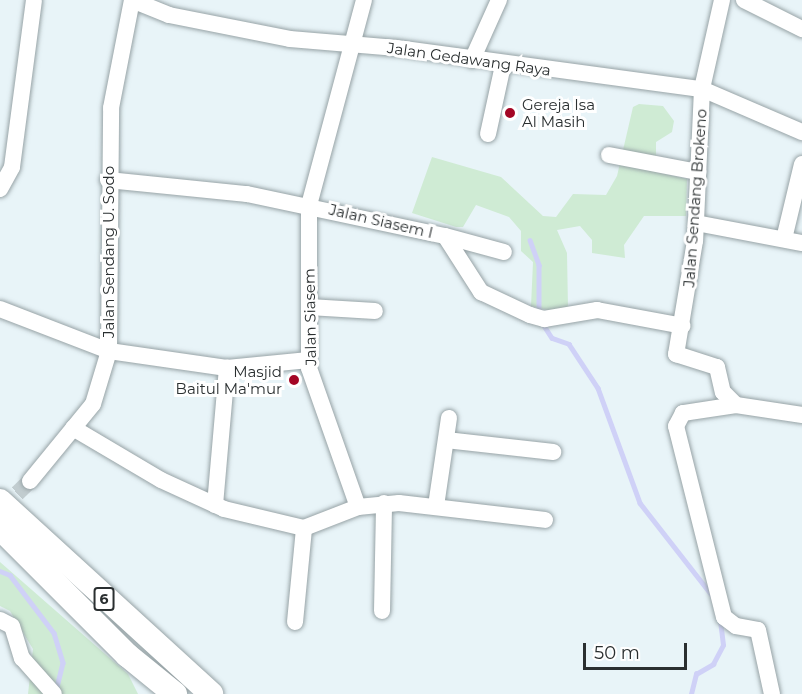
<!DOCTYPE html>
<html>
<head>
<meta charset="utf-8">
<style>
  body { margin:0 }
  #map { position:relative; width:802px; height:694px; overflow:hidden; background:#e8f4f8; font-family:Montserrat,sans-serif }
  div>[style] { position:absolute }
  .green>* { inset:0; background:#cfebd4 }
  .stream>* { height:4.5px; margin:-2.25px; padding:0 2.25px; transform-origin:2.25px; border-radius:2.25px; background:#cfd1f7 }
  .minor-tunnel>* { height:16px; margin-top:-8px; transform-origin:0; background:repeating-linear-gradient(90deg,#c2cdd0 0 16px,transparent 0 24px) }
  .roads { filter:drop-shadow(0 0 2px #97a3a6) drop-shadow(0 0 2px #97a3a6) }
  .minor>* { height:16px; margin:-8px; padding:0 8px; transform-origin:8px; border-radius:8px; background:#fff }
  .highway>* { height:24px; margin:-12px; padding:0 12px; transform-origin:12px; border-radius:12px; background:#fff }
  .dots>* { width:16px; height:16px; translate:-50% -50%; box-sizing:border-box; border:3px solid #fff; border-radius:50% }
  span { translate:-50% -50%; white-space:nowrap; text-align:center; line-height:1.15; -webkit-text-stroke:6px #fff; paint-order:stroke }
  .shield-label span { padding:2px 4px; background:#fff; border:2px solid; border-radius:4px; -webkit-text-stroke-width:0 }
  .shield-label { font-size:14px; color:#2a2f30; font-weight:700 }
  .street-label { font-size:15px; color:#2a2f30 }
  .poi-label { font-size:15px; color:#2a2f30 }
  .left { translate:0 -50%; text-align:left }
  .right { translate:-100% -50%; text-align:right }
  .scale { position:absolute; left:583px; top:643px; width:104px; height:27px; box-sizing:border-box; border:3px solid #2a2f30; border-top:0; padding-left:8px; font-size:18px; line-height:21px; white-space:nowrap; color:#2a2f30; -webkit-text-stroke:4px #fff; paint-order:stroke }
</style>
</head>
<body>
<div id="map">
  <div class="green">
    <div style="clip-path:polygon(639px 104px,663px 106px,674px 121px,672px 132px,656px 142px,656px 172px,687px 179px,686px 216px,644px 216px,624px 245px,625px 258px,592px 253px,592px 240px,580px 226px,557px 230px,567px 253px,568px 308px,555px 312px,531px 306px,533px 262px,521px 251px,521px 231px,509px 217px,476px 205px,463px 227px,456px 227px,412px 213px,432px 157px,501px 177px,543px 216px,556px 217px,573px 194px,606px 195px,617px 176px,633px 107px)"></div>
    <div style="clip-path:polygon(0 562px,128px 674px,138px 694px,28px 694px,33px 649px,10px 611px,0 606px)"></div>
  </div>
  <div class="stream">
    <div style="left:530px;top:240px;width:27px;rotate:70deg"></div>
    <div style="left:539px;top:265px;width:48px;rotate:90deg"></div>
    <div style="left:541px;top:321px;width:20px;rotate:57deg"></div>
    <div style="left:552px;top:338px;width:18px;rotate:19deg"></div>
    <div style="left:569px;top:344px;width:53px;rotate:56.6deg"></div>
    <div style="left:598px;top:388px;width:122px;rotate:69.9deg"></div>
    <div style="left:640px;top:503px;width:117px;rotate:52deg"></div>
    <div style="left:0;top:571px;width:11px;rotate:22deg"></div>
    <div style="left:10px;top:575px;width:73px;rotate:52.8deg"></div>
    <div style="left:54px;top:633px;width:31px;rotate:73deg"></div>
    <div style="left:63px;top:663px;width:29px;rotate:104deg"></div>
    <div style="left:691px;top:694px;width:21px;rotate:-76deg"></div>
    <div style="left:696px;top:674px;width:20px;rotate:-30deg"></div>
    <div style="left:713px;top:664px;width:21px;rotate:-62deg"></div>
    <div style="left:723px;top:645px;width:25px;rotate:-97deg"></div>
  </div>
  <div class="minor-tunnel">
    <div style="left:0;top:510px;width:42px;rotate:-44deg"></div>
  </div>
  <div class="roads">
    <div class="minor">
      <div style="left:132px;top:0;width:40px;rotate:22deg"></div>
      <div style="left:169px;top:15px;width:123px;rotate:11.2deg"></div>
      <div style="left:290px;top:39px;width:107px;rotate:4.8deg"></div>
      <div style="left:397px;top:48px;width:308px;rotate:7.7deg"></div>
      <div style="left:702px;top:89px;width:109px;rotate:23.3deg"></div>
      <div style="left:364px;top:0;width:212px;rotate:105deg"></div>
      <div style="left:309px;top:205px;width:163px;rotate:90deg"></div>
      <div style="left:309px;top:368px;width:147px;rotate:70.6deg"></div>
      <div style="left:358px;top:507px;width:41px;rotate:-5.6deg"></div>
      <div style="left:399px;top:503px;width:147px;rotate:6.6deg"></div>
      <div style="left:722px;top:0;width:91px;rotate:102.7deg"></div>
      <div style="left:702px;top:89px;width:152px;rotate:92.6deg"></div>
      <div style="left:695px;top:241px;width:115px;rotate:99.5deg"></div>
      <div style="left:676px;top:354px;width:43px;rotate:17.6deg"></div>
      <div style="left:717px;top:367px;width:26px;rotate:77deg"></div>
      <div style="left:723px;top:392px;width:18px;rotate:45deg"></div>
      <div style="left:736px;top:405px;width:67px;rotate:8.6deg"></div>
      <div style="left:744px;top:0;width:65px;rotate:26.6deg"></div>
      <div style="left:472px;top:60px;width:66px;rotate:-65.8deg"></div>
      <div style="left:488px;top:134px;width:71px;rotate:-77.7deg"></div>
      <div style="left:609px;top:155px;width:91px;rotate:10.8deg"></div>
      <div style="left:108px;top:180px;width:140px;rotate:5.8deg"></div>
      <div style="left:247px;top:194px;width:202px;rotate:12deg"></div>
      <div style="left:445px;top:236px;width:67px;rotate:57.3deg"></div>
      <div style="left:481px;top:292px;width:54px;rotate:25.1deg"></div>
      <div style="left:530px;top:315px;width:15px;rotate:16deg"></div>
      <div style="left:544px;top:319px;width:54px;rotate:-9.6deg"></div>
      <div style="left:597px;top:310px;width:87px;rotate:10.5deg"></div>
      <div style="left:0;top:189px;width:25px;rotate:-61deg"></div>
      <div style="left:12px;top:167px;width:168px;rotate:-82.5deg"></div>
      <div style="left:696px;top:223px;width:108px;rotate:10.7deg"></div>
      <div style="left:445px;top:236px;width:61px;rotate:15.2deg"></div>
      <div style="left:784px;top:239px;width:77px;rotate:-76.5deg"></div>
      <div style="left:309px;top:307px;width:66px;rotate:3.5deg"></div>
      <div style="left:0;top:309px;width:117px;rotate:21.1deg"></div>
      <div style="left:109px;top:351px;width:119px;rotate:8.2deg"></div>
      <div style="left:227px;top:368px;width:82px;rotate:-5.6deg"></div>
      <div style="left:736px;top:405px;width:54px;rotate:171.4deg"></div>
      <div style="left:683px;top:413px;width:15px;rotate:118deg"></div>
      <div style="left:676px;top:426px;width:197px;rotate:75.9deg"></div>
      <div style="left:724px;top:617px;width:15px;rotate:37deg"></div>
      <div style="left:736px;top:626px;width:22px;rotate:10deg"></div>
      <div style="left:758px;top:630px;width:66px;rotate:77.7deg"></div>
      <div style="left:73px;top:428px;width:102px;rotate:30.6deg"></div>
      <div style="left:161px;top:480px;width:69px;rotate:24.7deg"></div>
      <div style="left:224px;top:509px;width:82px;rotate:13.4deg"></div>
      <div style="left:304px;top:528px;width:58px;rotate:-21.3deg"></div>
      <div style="left:446px;top:440px;width:108px;rotate:6.4deg"></div>
      <div style="left:30px;top:481px;width:99px;rotate:-50.7deg"></div>
      <div style="left:93px;top:404px;width:55px;rotate:-73.2deg"></div>
      <div style="left:109px;top:351px;width:243px;rotate:-89.5deg"></div>
      <div style="left:111px;top:108px;width:110px;rotate:-79deg"></div>
      <div style="left:215px;top:505px;width:138px;rotate:-85deg"></div>
      <div style="left:436px;top:506px;width:89px;rotate:-81.6deg"></div>
      <div style="left:382px;top:611px;width:108px;rotate:-88.9deg"></div>
      <div style="left:0;top:620px;width:13px;rotate:27deg"></div>
      <div style="left:12px;top:626px;width:34px;rotate:73deg"></div>
      <div style="left:22px;top:658px;width:48px;rotate:48.4deg"></div>
      <div style="left:295px;top:622px;width:94px;rotate:-84.5deg"></div>
    </div>
    <div class="highway">
      <div style="left:0;top:501px;width:286px;rotate:42.4deg"></div>
      <div style="left:0;top:528px;width:180px;rotate:45deg"></div>
      <div style="left:127px;top:655px;width:62px;rotate:39.1deg"></div>
    </div>
  </div>
  <div class="dots">
    <div style="left:510px;top:113px;background:#a30625"></div>
    <div style="left:294px;top:380px;background:#a30625"></div>
  </div>
  <div class="shield-label">
    <span style="left:104px;top:599px">6</span>
  </div>
  <div class="street-label">
    <span style="left:469px;top:59px;rotate:8deg">Jalan Gedawang Raya</span>
    <span style="left:695px;top:198px;rotate:-86deg">Jalan Sendang Brokeno</span>
    <span style="left:381px;top:221px;rotate:13deg">Jalan Siasem I</span>
    <span style="left:109px;top:252px;rotate:-90deg">Jalan Sendang U. Sodo</span>
    <span style="left:310px;top:317px;rotate:-91deg">Jalan Siasem</span>
  </div>
  <div class="poi-label">
    <span class="left" style="left:522px;top:113px">Gereja Isa<br>Al Masih</span>
    <span class="right" style="left:282px;top:380px">Masjid<br>Baitul Ma'mur</span>
  </div>
  <div class="scale">50 m</div>
</div>
</body>
</html>
